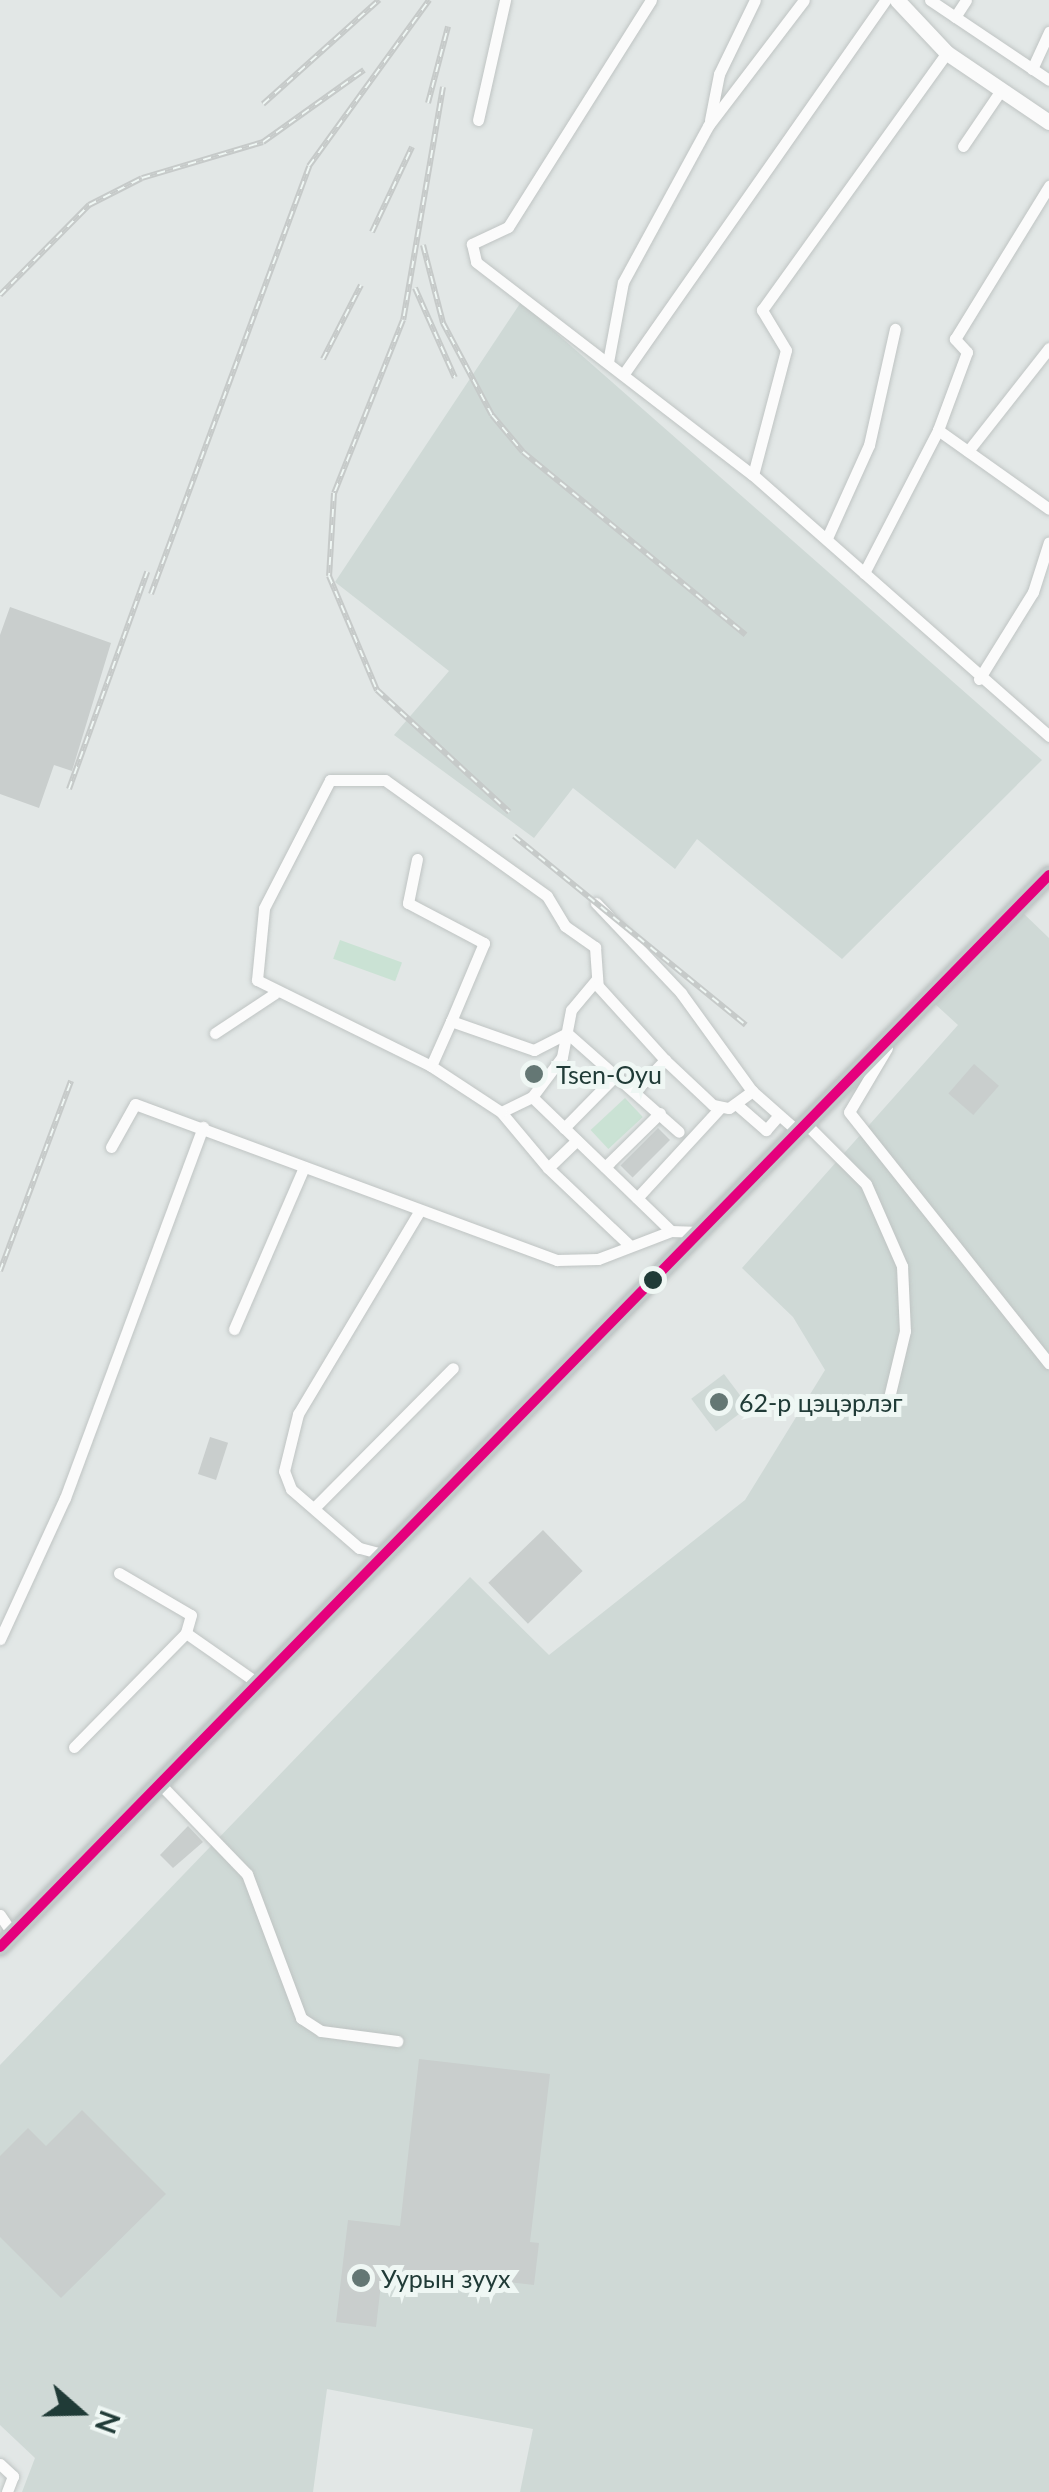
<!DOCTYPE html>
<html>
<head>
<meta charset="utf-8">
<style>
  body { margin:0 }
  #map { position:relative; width:1049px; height:2492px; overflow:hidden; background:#e2e7e6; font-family:Lato,sans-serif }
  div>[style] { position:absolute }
  .built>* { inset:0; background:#cfd9d6; transform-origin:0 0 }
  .green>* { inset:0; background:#cae2d4; transform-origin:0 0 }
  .building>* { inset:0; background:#c9cecd; transform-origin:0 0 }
  .roads { filter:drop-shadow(0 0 2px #bfc4c3) drop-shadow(0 0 2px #bfc4c3) }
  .minor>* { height:11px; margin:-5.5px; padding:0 5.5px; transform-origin:5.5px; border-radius:5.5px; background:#fbfbfb }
  .secondary>* { height:15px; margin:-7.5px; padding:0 7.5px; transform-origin:7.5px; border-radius:7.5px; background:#fbfbfb }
  .trunk>* { height:18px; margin:-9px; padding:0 9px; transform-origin:9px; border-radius:9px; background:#c2caca }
  .rail>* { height:6px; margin-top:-3px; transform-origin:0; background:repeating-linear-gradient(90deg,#eff7f4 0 8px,#c6cac9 0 16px); box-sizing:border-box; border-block:2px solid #c6cac9 }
  .bus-1>* { height:10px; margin:-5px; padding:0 5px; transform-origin:5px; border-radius:5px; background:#e5007d }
  .dots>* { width:28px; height:28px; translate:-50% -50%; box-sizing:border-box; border:5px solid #eff7f4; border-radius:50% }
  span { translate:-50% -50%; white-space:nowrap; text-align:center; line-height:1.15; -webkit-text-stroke:10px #eff7f4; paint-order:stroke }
  .poi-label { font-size:25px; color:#203b37 }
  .left { translate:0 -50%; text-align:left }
  .north { position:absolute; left:30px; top:2362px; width:100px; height:100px; -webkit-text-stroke:8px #eff7f4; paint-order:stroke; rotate:110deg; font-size:28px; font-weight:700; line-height:40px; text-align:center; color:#203b37 }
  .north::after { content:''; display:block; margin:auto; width:35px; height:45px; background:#203b37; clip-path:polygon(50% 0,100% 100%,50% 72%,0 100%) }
</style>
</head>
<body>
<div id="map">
  <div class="built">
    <div style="clip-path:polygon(521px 302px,1042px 760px,842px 959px,697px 839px,675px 869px,573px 788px,534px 838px,394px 735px,449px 671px,335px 582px)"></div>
    <div style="clip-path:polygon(1022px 912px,1049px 938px,1049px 2492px,520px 2492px,533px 2429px,327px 2389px,313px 2492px,22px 2492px,35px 2458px,0 2425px,0 2065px,470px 1577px,549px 1655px,745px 1500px,825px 1370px,793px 1317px,742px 1268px,958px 1025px,935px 1004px)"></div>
    <div style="left:724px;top:1374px;width:41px;height:41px;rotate:53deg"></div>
  </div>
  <div class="green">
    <div style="left:340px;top:940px;width:66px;height:20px;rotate:20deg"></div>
    <div style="left:625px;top:1098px;width:26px;height:47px;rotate:47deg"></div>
  </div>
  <div class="building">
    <div style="clip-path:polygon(10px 607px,111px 643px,72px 771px,54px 765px,39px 808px,0 794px,0 635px)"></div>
    <div style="left:974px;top:1064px;width:33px;height:39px;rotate:41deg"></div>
    <div style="left:658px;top:1128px;width:17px;height:53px;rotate:45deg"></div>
    <div style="left:210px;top:1437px;width:19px;height:39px;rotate:18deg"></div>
    <div style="left:543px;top:1530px;width:57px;height:76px;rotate:46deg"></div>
    <div style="clip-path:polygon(188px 1826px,203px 1842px,173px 1868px,160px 1855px)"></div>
    <div style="clip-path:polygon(419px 2059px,550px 2074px,530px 2242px,539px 2243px,534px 2285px,383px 2267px,376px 2327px,336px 2322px,348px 2220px,400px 2226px)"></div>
    <div style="clip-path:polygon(82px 2110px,166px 2194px,61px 2298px,0 2237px,0 2156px,28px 2128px,46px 2146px)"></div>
  </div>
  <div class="roads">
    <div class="minor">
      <div style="left:651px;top:0;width:268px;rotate:122.2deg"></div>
      <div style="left:508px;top:227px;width:40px;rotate:155deg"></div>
      <div style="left:472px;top:244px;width:18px;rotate:77deg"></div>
      <div style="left:476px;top:262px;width:349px;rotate:37.6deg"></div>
      <div style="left:753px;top:475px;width:395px;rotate:41.4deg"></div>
      <div style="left:930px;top:0;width:143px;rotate:33.9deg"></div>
      <div style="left:955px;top:17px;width:20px;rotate:-57deg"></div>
      <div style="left:1032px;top:69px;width:41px;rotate:-65.3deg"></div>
      <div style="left:478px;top:120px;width:123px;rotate:-77.3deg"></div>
      <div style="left:710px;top:120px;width:47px;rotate:-78.9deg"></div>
      <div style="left:719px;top:74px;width:82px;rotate:-64.1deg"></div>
      <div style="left:963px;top:146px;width:68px;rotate:-55.8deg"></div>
      <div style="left:608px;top:362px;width:81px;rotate:-79.4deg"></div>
      <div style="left:623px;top:282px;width:178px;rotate:-61.4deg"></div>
      <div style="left:708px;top:126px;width:158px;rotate:-52.7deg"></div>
      <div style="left:625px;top:372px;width:454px;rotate:-55deg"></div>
      <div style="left:938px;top:430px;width:136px;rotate:35.4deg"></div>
      <div style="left:968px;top:451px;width:131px;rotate:-51.8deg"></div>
      <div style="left:753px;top:475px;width:129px;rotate:-75.2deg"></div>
      <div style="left:786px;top:350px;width:47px;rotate:-121deg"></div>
      <div style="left:762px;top:310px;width:317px;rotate:-54.3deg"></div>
      <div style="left:827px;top:538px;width:102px;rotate:-65.7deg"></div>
      <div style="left:869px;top:445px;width:119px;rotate:-77.4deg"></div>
      <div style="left:864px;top:573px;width:161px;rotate:-62.6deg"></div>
      <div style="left:938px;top:430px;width:83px;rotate:-69.6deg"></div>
      <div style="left:967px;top:352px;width:18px;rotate:-133deg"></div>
      <div style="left:955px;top:339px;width:180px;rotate:-58.4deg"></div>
      <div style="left:979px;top:679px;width:102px;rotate:-58.2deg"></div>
      <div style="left:1033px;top:592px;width:52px;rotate:-72.3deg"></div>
      <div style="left:417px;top:859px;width:45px;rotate:101.6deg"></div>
      <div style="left:408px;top:903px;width:86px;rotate:27.8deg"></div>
      <div style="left:484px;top:943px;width:85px;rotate:112.9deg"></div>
      <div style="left:596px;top:903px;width:124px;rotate:46.6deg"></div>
      <div style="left:681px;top:993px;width:121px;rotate:54.1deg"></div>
      <div style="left:215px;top:1033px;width:71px;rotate:-33.5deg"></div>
      <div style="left:887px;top:1048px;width:74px;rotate:120.7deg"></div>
      <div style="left:849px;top:1112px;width:321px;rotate:51.5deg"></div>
      <div style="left:431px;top:1066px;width:49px;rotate:-66deg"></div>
      <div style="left:451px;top:1021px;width:88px;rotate:19.3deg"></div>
      <div style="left:534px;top:1050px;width:37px;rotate:-27deg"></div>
      <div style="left:567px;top:1033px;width:149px;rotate:41.5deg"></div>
      <div style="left:636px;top:1090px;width:42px;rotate:-46deg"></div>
      <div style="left:532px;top:1097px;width:50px;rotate:-53.1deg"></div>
      <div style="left:562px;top:1057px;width:48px;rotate:-79.2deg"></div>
      <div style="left:571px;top:1010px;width:38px;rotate:-50deg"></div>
      <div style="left:736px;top:1104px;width:40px;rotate:41deg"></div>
      <div style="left:766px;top:1130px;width:18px;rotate:-49deg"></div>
      <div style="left:501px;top:1112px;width:73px;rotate:50deg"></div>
      <div style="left:548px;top:1168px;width:40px;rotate:-44deg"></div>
      <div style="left:807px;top:1125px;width:83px;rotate:45deg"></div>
      <div style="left:866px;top:1184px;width:90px;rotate:66.3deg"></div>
      <div style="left:902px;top:1266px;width:65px;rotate:87.4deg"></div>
      <div style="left:905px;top:1331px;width:77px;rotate:103.5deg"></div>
      <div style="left:564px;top:1128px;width:77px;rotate:-45.5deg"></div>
      <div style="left:111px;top:1147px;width:49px;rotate:-60.8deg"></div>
      <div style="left:135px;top:1104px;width:450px;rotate:20.3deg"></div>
      <div style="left:557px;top:1260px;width:41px;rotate:-1.4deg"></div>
      <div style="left:598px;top:1259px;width:78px;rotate:-21deg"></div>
      <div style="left:671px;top:1231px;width:29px;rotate:2deg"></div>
      <div style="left:605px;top:1167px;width:77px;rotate:-44.5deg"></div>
      <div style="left:548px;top:1168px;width:112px;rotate:43.5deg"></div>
      <div style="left:637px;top:1198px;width:122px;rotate:-47.3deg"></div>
      <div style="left:671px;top:1231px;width:193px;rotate:-136deg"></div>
      <div style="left:532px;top:1097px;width:34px;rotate:154deg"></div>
      <div style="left:501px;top:1112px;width:84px;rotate:-146.7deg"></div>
      <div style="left:431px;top:1066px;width:194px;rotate:-153.7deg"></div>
      <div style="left:257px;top:980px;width:72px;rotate:-84.4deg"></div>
      <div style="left:264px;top:908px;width:144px;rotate:-62.7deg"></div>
      <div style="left:330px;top:780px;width:55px"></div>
      <div style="left:385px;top:780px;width:199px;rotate:35.6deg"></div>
      <div style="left:547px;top:896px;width:35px;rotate:59deg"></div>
      <div style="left:565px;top:926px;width:37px;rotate:35deg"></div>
      <div style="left:595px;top:947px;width:39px;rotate:86deg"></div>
      <div style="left:598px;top:986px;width:100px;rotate:47.8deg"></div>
      <div style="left:665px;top:1060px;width:66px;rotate:43.2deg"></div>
      <div style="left:713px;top:1105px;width:16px;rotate:11deg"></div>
      <div style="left:729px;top:1108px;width:29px;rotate:-36deg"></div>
      <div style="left:752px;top:1091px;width:55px;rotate:41.3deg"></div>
      <div style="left:234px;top:1329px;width:176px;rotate:-66.6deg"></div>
      <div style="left:314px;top:1508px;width:197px;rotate:-45.2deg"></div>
      <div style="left:386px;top:1555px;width:28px;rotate:-165deg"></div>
      <div style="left:359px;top:1548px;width:90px;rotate:-139.1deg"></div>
      <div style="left:291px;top:1489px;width:19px;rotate:-111deg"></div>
      <div style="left:284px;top:1471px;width:59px;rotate:-76.2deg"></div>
      <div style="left:298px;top:1414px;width:235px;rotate:-59.1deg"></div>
      <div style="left:119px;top:1573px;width:83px;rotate:30.3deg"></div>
      <div style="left:191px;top:1615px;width:19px;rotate:106deg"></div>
      <div style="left:0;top:1639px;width:155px;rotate:-65.3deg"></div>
      <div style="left:65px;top:1498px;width:396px;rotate:-69.6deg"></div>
      <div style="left:74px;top:1747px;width:160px;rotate:-45.5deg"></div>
      <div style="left:186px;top:1633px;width:89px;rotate:34.9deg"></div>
      <div style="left:160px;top:1784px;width:125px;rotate:46deg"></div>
      <div style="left:247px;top:1874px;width:154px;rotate:69.4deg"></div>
      <div style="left:301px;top:2018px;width:24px;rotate:33deg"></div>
      <div style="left:321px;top:2031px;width:77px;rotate:7.5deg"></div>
      <div style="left:0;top:1915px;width:23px;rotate:56deg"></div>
      <div style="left:0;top:2464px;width:18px;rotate:43deg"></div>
      <div style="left:13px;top:2476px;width:17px;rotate:111deg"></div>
    </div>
    <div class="secondary">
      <div style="left:897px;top:0;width:73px;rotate:46.7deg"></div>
      <div style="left:947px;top:53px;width:123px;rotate:34.1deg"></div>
    </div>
    <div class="trunk">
      <div style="left:0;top:1947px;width:1500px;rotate:-45.62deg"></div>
    </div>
  </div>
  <div class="rail">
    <div style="left:443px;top:87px;width:236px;rotate:99.7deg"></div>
    <div style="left:403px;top:320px;width:186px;rotate:111.7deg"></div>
    <div style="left:334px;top:493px;width:83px;rotate:93.4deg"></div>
    <div style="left:329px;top:576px;width:124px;rotate:67.2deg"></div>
    <div style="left:377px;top:690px;width:180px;rotate:42.7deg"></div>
    <div style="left:428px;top:103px;width:79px;rotate:-75.3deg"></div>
    <div style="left:263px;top:104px;width:156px;rotate:-41.9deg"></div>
    <div style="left:372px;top:232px;width:94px;rotate:-64.8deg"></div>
    <div style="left:423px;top:245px;width:81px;rotate:75.6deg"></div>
    <div style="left:443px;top:323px;width:104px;rotate:62deg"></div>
    <div style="left:492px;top:415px;width:48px;rotate:50deg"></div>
    <div style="left:523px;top:452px;width:288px;rotate:39.4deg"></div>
    <div style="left:415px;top:288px;width:98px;rotate:66deg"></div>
    <div style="left:0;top:295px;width:127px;rotate:-45.3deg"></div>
    <div style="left:89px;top:205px;width:59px;rotate:-27deg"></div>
    <div style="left:142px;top:178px;width:126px;rotate:-16.6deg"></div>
    <div style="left:263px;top:142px;width:124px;rotate:-35.5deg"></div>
    <div style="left:323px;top:359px;width:83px;rotate:-62.8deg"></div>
    <div style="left:151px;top:594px;width:456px;rotate:-69.7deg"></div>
    <div style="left:309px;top:166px;width:205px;rotate:-54.1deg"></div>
    <div style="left:69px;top:789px;width:231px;rotate:-70.2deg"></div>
    <div style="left:514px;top:836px;width:299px;rotate:39.2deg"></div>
    <div style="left:0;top:1271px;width:203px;rotate:-69.5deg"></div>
  </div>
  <div class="bus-1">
    <div style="left:0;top:1947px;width:1500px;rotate:-45.62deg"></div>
  </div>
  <div class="dots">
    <div style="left:534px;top:1074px;background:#647774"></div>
    <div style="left:653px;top:1280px;background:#203b37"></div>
    <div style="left:719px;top:1402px;background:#647774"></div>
    <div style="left:361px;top:2278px;background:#647774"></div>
  </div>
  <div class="poi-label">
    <span class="left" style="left:556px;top:1074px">Tsen-Oyu</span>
    <span class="left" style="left:739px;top:1402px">62-р цэцэрлэг</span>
    <span class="left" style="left:381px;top:2278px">Уурын зуух</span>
  </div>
  <div class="north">N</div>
</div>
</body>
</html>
